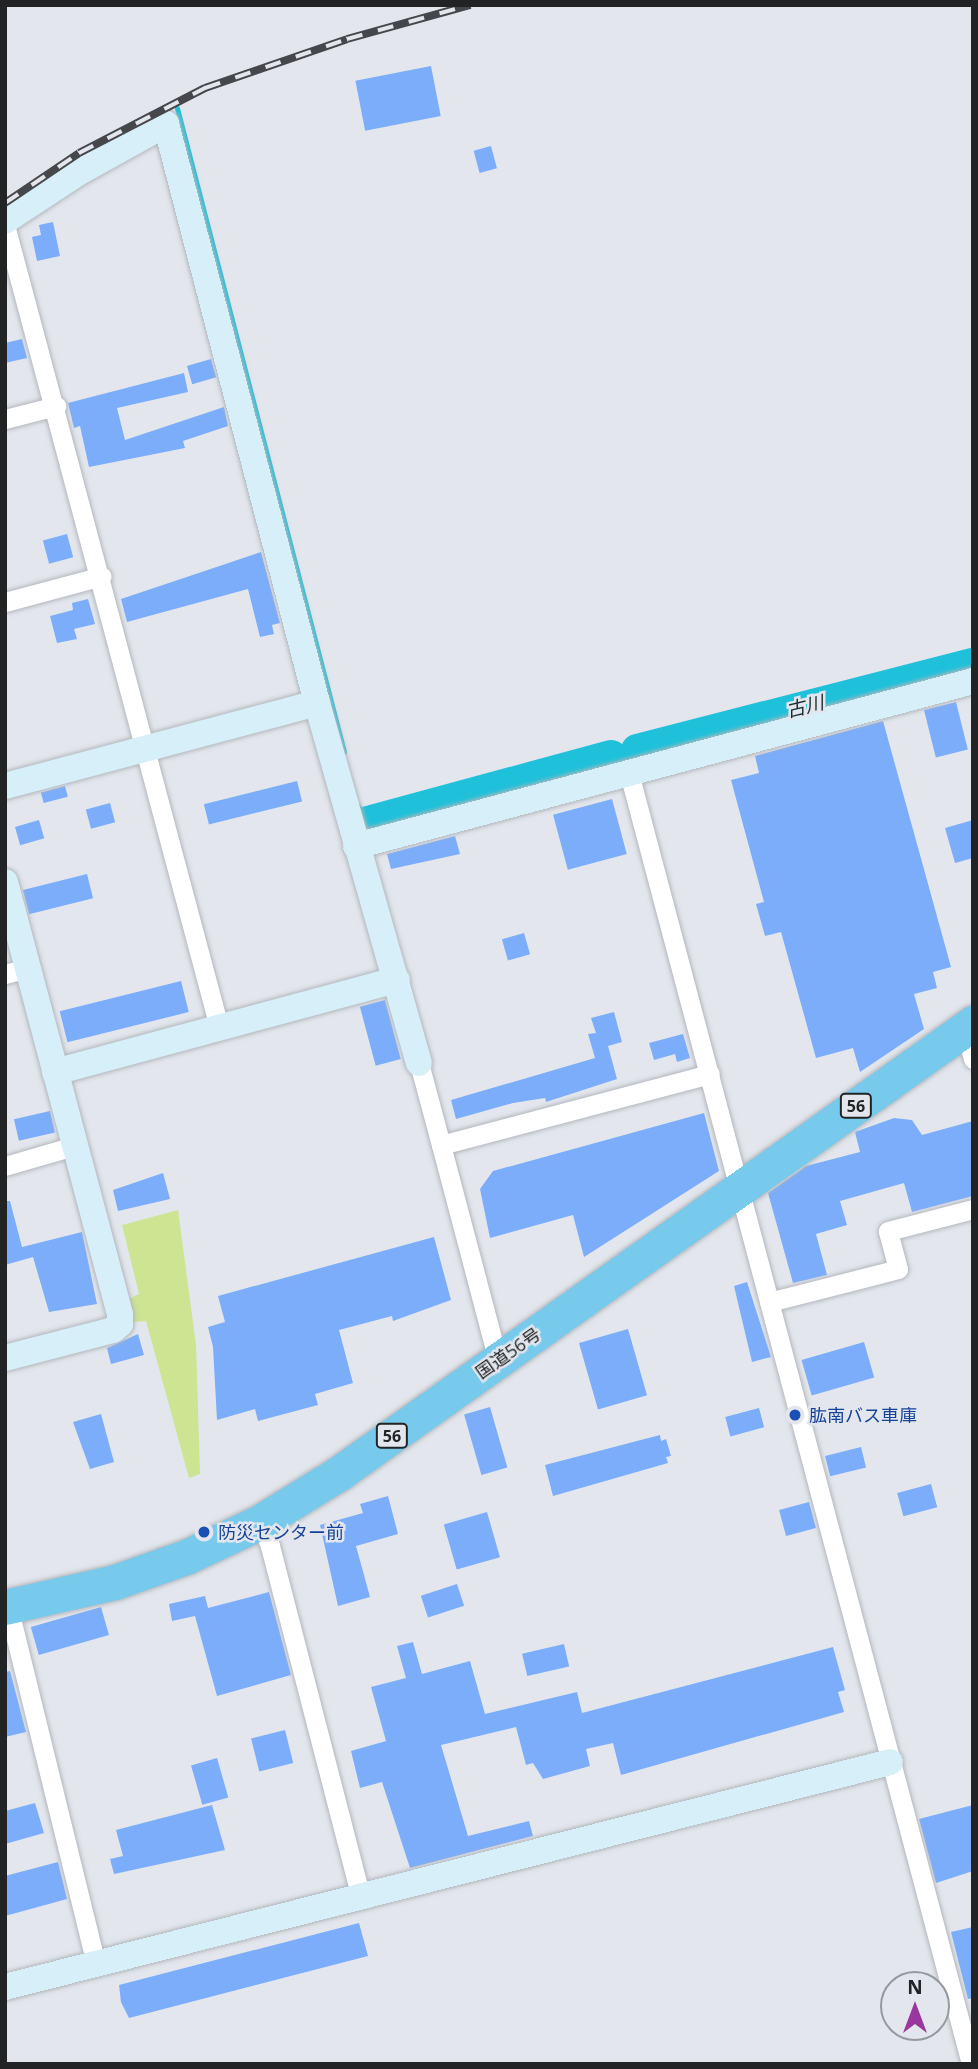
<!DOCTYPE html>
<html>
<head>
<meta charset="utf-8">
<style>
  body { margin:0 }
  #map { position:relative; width:978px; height:2069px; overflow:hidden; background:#e3e7ed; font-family:"Open Sans","Noto Sans JP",sans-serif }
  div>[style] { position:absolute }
  .green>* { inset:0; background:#cde492 }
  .stream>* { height:5px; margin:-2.5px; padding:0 2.5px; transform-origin:2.5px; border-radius:2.5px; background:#1fc1da }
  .river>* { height:32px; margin:-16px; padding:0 16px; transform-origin:16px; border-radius:16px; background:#1fc1da }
  .building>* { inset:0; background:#7badfb; transform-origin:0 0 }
  .roads { filter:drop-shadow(0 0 2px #b3b7bd) drop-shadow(0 0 2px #b3b7bd) }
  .street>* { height:19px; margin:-9.5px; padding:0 9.5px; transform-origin:9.5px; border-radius:9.5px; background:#fff }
  .secondary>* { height:26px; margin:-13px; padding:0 13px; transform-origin:13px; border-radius:13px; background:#d6eff9 }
  .highway>* { height:35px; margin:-17.5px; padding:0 17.5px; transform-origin:17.5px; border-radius:17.5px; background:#77caeb }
  .rail>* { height:8px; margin-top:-4px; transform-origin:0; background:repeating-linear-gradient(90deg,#e3e7ed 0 16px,#45474a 0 32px); box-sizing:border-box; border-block:2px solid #45474a }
  .dots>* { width:19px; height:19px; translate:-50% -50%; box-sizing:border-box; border:4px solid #e3e7ed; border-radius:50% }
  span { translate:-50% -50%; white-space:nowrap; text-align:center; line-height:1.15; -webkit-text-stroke:5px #e3e7ed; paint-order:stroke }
  .shield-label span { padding:2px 5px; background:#e3e7ed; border:2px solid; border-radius:5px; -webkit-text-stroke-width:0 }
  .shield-label { font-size:16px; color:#212325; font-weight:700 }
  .street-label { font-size:18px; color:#212325 }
  .transit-label { font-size:18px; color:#164399 }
  .left { translate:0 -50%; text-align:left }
  .water-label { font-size:19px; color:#162e33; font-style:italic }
  .frame { position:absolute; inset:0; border:7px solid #212325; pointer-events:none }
  .north { position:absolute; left:880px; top:1971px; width:70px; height:70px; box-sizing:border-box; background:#e3e7ed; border:2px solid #95999d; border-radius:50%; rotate:0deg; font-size:19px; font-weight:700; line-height:28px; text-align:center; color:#212325 }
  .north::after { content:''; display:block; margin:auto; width:24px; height:32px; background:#99379e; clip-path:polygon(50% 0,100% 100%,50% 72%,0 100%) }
</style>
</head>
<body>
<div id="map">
  <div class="green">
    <div style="clip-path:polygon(178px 1210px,196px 1345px,200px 1474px,189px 1478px,146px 1321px,125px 1323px,124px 1301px,139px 1294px,122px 1225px)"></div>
  </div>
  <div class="stream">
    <div style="left:177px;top:108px;width:665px;rotate:75.46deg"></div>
    <div style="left:358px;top:806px;width:19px;rotate:58deg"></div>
  </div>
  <div class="river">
    <div style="left:637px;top:750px;width:347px;rotate:-14.4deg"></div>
    <div style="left:368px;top:822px;width:252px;rotate:-15.2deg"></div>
  </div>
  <div class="building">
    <div style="left:431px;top:66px;width:51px;height:77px;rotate:79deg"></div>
    <div style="left:491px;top:146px;width:23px;height:18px;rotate:75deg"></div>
    <div style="clip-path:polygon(53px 222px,60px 256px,37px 261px,32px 237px,41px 235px,39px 225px)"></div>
    <div style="clip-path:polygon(22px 339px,27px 358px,5px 363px,5px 343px)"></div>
    <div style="left:211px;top:359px;width:19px;height:25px;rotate:74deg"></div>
    <div style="clip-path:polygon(184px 373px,188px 392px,117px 408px,125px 440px,224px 407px,228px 426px,183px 441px,185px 448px,89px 467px,80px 426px,74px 428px,68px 403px)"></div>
    <div style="left:67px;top:534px;width:24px;height:25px;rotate:75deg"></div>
    <div style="clip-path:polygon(261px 552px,280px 623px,272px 625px,274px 634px,260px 637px,248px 589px,127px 622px,121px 599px)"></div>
    <div style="clip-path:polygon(88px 599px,95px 624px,74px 629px,77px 639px,57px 643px,50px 616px,73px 610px,72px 603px)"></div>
    <div style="left:956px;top:702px;width:49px;height:33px;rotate:76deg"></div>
    <div style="clip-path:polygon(883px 721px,951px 967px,933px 972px,937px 988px,914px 994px,924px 1029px,860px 1072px,853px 1048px,816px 1058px,781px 932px,765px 936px,756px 904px,764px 902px,731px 780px,759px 773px,755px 756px)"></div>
    <div style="left:297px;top:781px;width:21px;height:96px;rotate:76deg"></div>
    <div style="left:65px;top:786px;width:11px;height:25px;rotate:75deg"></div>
    <div style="left:612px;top:799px;width:57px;height:61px;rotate:75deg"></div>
    <div style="left:110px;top:803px;width:20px;height:25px;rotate:75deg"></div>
    <div style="left:39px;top:820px;width:19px;height:25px;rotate:74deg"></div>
    <div style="clip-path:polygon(973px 820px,973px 858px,955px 863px,945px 828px)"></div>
    <div style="clip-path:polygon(455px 836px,460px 854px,391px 869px,387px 854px)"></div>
    <div style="left:87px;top:874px;width:25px;height:66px;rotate:76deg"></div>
    <div style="left:524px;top:933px;width:22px;height:23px;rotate:74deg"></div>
    <div style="left:181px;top:981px;width:32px;height:125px;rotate:76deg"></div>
    <div style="left:385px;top:1000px;width:61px;height:26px;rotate:75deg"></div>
    <div style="clip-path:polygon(614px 1012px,622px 1042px,608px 1046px,617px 1079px,546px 1102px,545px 1098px,513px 1103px,456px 1119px,451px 1100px,595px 1058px,588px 1034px,596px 1033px,591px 1018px)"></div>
    <div style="clip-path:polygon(683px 1034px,690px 1058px,677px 1062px,675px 1054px,654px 1060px,649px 1043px)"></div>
    <div style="left:50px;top:1111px;width:22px;height:37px;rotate:77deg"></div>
    <div style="clip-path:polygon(704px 1113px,719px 1171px,584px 1257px,573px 1215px,490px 1238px,480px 1189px,493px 1171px)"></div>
    <div style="clip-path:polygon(894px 1118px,912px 1120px,922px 1135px,973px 1121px,973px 1196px,912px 1212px,904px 1183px,840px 1201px,847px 1225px,816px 1234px,827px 1275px,793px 1283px,768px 1193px,806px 1166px,860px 1152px,855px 1132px)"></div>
    <div style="clip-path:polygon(163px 1173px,170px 1199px,118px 1211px,113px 1190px)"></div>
    <div style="clip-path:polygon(5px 1201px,10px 1201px,22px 1247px,82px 1232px,97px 1304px,49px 1312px,33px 1257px,5px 1265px)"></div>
    <div style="clip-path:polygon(434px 1237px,451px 1300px,393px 1321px,392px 1316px,339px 1330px,353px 1383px,315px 1394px,318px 1405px,258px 1421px,255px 1409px,217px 1420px,213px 1347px,208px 1327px,225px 1322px,218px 1296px)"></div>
    <div style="clip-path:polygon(747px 1282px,771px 1357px,752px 1362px,734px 1286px)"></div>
    <div style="left:628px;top:1329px;width:69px;height:51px;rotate:74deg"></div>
    <div style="clip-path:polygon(138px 1334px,144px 1355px,111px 1364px,107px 1348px)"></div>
    <div style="left:864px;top:1342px;width:37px;height:65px;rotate:74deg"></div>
    <div style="left:490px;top:1407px;width:63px;height:27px;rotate:74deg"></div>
    <div style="left:759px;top:1408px;width:20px;height:35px;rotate:75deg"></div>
    <div style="clip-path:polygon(101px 1414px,114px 1462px,90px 1469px,73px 1422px)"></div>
    <div style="clip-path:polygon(660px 1435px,661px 1441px,666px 1439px,671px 1456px,666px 1457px,668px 1463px,553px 1496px,545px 1465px)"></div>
    <div style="left:861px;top:1447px;width:21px;height:37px;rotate:76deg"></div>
    <div style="left:931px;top:1484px;width:24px;height:35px;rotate:75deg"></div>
    <div style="clip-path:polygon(388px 1496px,398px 1534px,356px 1546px,370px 1597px,338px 1606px,320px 1525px,363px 1513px,360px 1504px)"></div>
    <div style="left:809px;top:1502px;width:27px;height:31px;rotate:75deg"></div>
    <div style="left:487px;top:1512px;width:47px;height:45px;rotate:74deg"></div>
    <div style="left:457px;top:1584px;width:23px;height:38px;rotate:72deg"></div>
    <div style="clip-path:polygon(269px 1592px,291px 1675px,217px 1696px,195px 1616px,172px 1621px,169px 1604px,205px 1596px,208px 1608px)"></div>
    <div style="left:101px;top:1607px;width:29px;height:73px;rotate:74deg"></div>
    <div style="clip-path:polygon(413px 1642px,422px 1674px,470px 1661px,485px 1714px,577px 1692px,582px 1713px,833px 1647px,845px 1690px,838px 1692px,844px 1712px,621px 1775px,613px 1743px,586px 1749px,590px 1766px,543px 1779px,533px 1763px,526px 1765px,516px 1727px,441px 1745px,468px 1836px,529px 1821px,533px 1836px,410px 1868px,382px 1782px,360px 1788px,351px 1751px,386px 1741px,371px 1687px,406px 1678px,397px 1646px)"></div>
    <div style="left:564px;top:1644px;width:23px;height:43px;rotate:77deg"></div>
    <div style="clip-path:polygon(10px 1671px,26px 1732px,5px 1737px,5px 1672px)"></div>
    <div style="left:285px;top:1730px;width:34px;height:35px;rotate:76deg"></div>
    <div style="left:217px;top:1758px;width:41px;height:27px;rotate:74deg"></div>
    <div style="clip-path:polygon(35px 1803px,44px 1833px,5px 1844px,5px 1811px)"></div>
    <div style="clip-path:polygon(212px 1805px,225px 1850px,114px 1874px,110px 1859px,123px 1856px,116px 1830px)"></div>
    <div style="clip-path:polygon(973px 1805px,973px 1871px,936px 1883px,919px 1819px)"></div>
    <div style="clip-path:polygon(58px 1862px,67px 1899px,5px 1916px,5px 1876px)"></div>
    <div style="clip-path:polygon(359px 1923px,368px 1956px,129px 2018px,121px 2002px,119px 1985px)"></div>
    <div style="clip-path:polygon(973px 1927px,973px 1998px,968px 1999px,951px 1932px)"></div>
  </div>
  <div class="roads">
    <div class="street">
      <div style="left:5px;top:225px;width:830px;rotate:75.06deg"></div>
      <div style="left:5px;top:419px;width:53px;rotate:-14.3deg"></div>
      <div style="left:5px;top:602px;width:100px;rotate:-15deg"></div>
      <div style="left:629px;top:773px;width:1336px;rotate:75.16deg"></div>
      <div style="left:5px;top:974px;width:24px;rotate:-15deg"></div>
      <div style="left:965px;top:1029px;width:31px;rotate:75deg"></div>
      <div style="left:419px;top:1063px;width:85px;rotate:75deg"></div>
      <div style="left:441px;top:1145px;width:278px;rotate:-14.8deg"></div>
      <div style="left:441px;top:1145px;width:223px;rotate:75.2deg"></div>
      <div style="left:5px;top:1166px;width:72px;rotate:-16.2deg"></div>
      <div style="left:769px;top:1302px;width:133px;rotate:-14.3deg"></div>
      <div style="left:898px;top:1269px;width:39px;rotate:-105deg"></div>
      <div style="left:888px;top:1231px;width:88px;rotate:-14.5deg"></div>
      <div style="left:260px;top:1522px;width:26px;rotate:67deg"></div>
      <div style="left:270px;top:1546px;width:363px;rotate:75.5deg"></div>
      <div style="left:8px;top:1606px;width:370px;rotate:76.2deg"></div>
    </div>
    <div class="secondary">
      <div style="left:5px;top:221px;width:87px;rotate:-33.3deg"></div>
      <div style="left:78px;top:173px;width:101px;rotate:-29.1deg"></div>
      <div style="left:166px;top:124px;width:598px;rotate:75.38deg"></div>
      <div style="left:317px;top:703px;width:374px;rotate:74.2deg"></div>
      <div style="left:5px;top:786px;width:323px;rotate:-14.9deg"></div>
      <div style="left:356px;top:846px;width:639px;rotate:-14.97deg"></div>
      <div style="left:5px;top:882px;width:448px;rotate:75.1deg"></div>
      <div style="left:120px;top:1315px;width:9px;rotate:90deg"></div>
      <div style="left:120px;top:1324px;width:9px;rotate:139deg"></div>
      <div style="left:113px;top:1330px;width:112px;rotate:165.5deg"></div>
      <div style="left:55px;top:1072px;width:354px;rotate:-15.1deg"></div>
      <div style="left:5px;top:1987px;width:913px;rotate:-14.26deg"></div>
    </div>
    <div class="highway">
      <div style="left:5px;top:1607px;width:113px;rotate:-12.8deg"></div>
      <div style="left:115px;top:1582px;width:75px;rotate:-19.4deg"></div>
      <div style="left:186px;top:1557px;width:82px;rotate:-25.3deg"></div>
      <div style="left:260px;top:1522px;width:92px;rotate:-31.6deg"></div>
      <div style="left:338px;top:1474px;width:779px;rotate:-35.38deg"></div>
    </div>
  </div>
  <div class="rail">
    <div style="left:5px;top:203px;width:89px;rotate:-34deg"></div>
    <div style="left:79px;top:153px;width:142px;rotate:-27.3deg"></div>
    <div style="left:205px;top:88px;width:150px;rotate:-19deg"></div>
    <div style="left:347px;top:39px;width:128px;rotate:-15.5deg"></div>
  </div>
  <div class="dots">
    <div style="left:795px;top:1415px;background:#1a4fb4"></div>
    <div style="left:204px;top:1532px;background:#1a4fb4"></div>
  </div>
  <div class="shield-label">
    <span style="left:856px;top:1106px">56</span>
    <span style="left:392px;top:1436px">56</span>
  </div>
  <div class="street-label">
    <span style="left:508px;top:1353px;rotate:-35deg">国道56号</span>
  </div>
  <div class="transit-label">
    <span class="left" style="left:809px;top:1415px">肱南バス車庫</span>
    <span class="left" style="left:218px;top:1532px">防災センター前</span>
  </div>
  <div class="water-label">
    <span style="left:805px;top:707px;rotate:-14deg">古川</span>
  </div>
  <div class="frame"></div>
  <div class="north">N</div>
</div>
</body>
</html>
